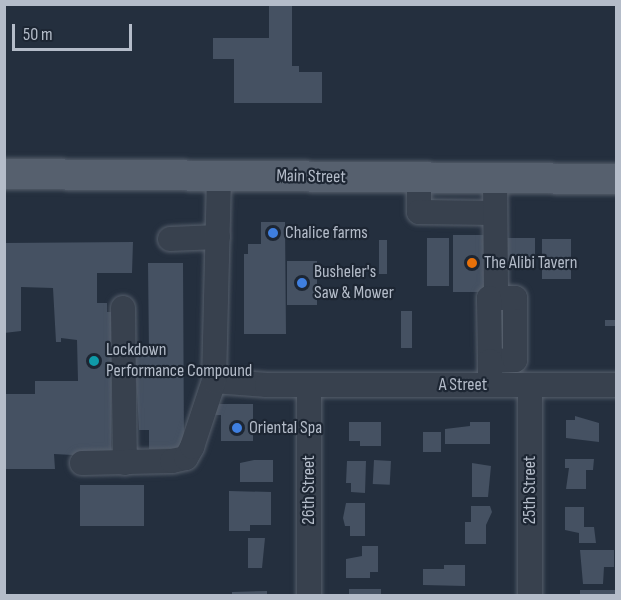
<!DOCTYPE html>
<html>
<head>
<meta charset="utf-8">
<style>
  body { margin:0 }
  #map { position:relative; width:621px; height:600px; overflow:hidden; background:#242f3e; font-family:"Sofia Sans Condensed",sans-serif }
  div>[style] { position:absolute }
  .building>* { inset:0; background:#455162; transform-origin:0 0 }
  .roads { filter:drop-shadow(0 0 2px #565f6c) drop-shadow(0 0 2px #565f6c) }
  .minor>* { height:24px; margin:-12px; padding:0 12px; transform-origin:12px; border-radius:12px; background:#38414e }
  .major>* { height:30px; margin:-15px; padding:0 15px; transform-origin:15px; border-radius:15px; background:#56606e }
  .dots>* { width:16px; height:16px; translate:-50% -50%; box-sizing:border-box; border:3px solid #1d2633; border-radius:50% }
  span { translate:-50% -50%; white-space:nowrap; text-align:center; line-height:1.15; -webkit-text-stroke:4.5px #1d2633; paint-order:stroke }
  .street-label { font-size:18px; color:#b4bcc9 }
  .poi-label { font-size:18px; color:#b4bcc9 }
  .left { translate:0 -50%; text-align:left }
  .frame { position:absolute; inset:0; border:6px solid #b4bcc9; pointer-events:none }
  .scale { position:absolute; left:12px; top:24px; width:120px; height:27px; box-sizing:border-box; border:3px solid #b4bcc9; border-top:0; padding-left:8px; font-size:18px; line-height:21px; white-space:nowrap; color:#b4bcc9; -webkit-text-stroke:4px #1d2633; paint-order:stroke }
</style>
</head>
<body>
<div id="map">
  <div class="building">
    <div style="clip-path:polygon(269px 4px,292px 5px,292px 66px,299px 66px,299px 72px,322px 72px,322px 103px,234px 103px,234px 59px,213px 59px,213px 38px,269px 38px)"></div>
    <div style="clip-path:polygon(261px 222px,285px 222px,286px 334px,244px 334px,244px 254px,248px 254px,248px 244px,261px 244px)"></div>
    <div style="left:453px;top:235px;width:37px;height:57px"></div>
    <div style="left:427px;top:238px;width:22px;height:48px"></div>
    <div style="left:500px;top:238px;width:35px;height:23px"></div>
    <div style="left:542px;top:239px;width:29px;height:40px"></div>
    <div style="left:379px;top:240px;width:8px;height:34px"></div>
    <div style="clip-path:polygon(133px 242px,132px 273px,97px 273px,97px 303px,107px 303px,107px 312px,112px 312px,111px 457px,54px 454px,55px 469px,5px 469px,5px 394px,35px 394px,35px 381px,78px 381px,77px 340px,61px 338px,61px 342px,56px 342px,53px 288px,21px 287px,21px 331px,4px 333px,4px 243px)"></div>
    <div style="left:287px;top:261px;width:30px;height:44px"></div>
    <div style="clip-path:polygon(148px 263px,183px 263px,184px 448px,149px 449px,149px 430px,139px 430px,135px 355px,149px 355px)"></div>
    <div style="left:401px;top:311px;width:11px;height:37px"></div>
    <div style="left:605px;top:320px;width:11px;height:6px"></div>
    <div style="clip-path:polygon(214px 404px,253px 404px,253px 441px,221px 441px,221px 415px,214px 415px)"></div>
    <div style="clip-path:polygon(575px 416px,599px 423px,599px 442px,566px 438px,566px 420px,575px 420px)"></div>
    <div style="clip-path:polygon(349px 422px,381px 422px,381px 446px,360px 446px,360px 441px,349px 441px)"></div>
    <div style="clip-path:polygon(470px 422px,490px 422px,490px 444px,445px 444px,445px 429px,470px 426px)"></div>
    <div style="left:423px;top:432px;width:18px;height:20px"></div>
    <div style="clip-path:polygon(565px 459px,594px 459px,593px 470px,586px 470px,586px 489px,566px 489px,569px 468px,565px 468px)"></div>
    <div style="clip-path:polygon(254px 460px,273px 460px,273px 482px,240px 482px,240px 463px)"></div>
    <div style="left:374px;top:460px;width:17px;height:24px;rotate:3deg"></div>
    <div style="clip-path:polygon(347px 461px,366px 461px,365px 493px,351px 492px,351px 483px,346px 483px)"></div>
    <div style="clip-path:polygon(472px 463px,491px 466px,488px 497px,472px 497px)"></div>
    <div style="left:80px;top:485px;width:64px;height:41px"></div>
    <div style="clip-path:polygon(229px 491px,271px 492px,271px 525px,250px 525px,250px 531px,229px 531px)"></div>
    <div style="clip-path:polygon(346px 503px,365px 503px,365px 536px,350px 536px,350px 526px,345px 526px,343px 518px)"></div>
    <div style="clip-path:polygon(471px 506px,490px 506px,492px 512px,486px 525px,486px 544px,465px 544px,465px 522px,471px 522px)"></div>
    <div style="clip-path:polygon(565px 507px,584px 507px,584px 527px,594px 527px,596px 543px,579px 543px,579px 533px,565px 530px)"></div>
    <div style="clip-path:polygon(248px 538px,265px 538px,262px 568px,248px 568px)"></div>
    <div style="clip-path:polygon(362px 546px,378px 546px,378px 572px,370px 572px,370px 578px,346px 578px,346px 559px,362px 556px)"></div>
    <div style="clip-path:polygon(580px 550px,614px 550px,614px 567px,604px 567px,603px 584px,583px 584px)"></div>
    <div style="clip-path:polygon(444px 565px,465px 565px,465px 586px,423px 585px,423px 569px,444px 569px)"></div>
    <div style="left:349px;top:589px;width:32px;height:7px"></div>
    <div style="left:580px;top:590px;width:36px;height:6px"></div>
    <div style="clip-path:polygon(267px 591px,267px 596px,232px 596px,232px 592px)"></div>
  </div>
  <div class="roads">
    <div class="minor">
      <div style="left:419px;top:178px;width:34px;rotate:90deg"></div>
      <div style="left:419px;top:212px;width:76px;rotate:0.8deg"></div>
      <div style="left:495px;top:178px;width:120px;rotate:89.5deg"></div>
      <div style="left:170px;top:239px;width:48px;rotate:-2.4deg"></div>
      <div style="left:123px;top:308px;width:155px;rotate:89.3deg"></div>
      <div style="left:490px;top:361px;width:25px;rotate:-2deg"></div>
      <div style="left:515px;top:360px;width:62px;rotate:-90deg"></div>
      <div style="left:515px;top:298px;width:26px;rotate:180deg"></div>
      <div style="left:489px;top:298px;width:63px;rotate:89.1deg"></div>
      <div style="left:490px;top:361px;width:24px;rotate:90deg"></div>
      <div style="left:214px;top:381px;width:53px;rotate:4.3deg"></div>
      <div style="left:267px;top:385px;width:349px"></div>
      <div style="left:82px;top:463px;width:90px;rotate:-1.3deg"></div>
      <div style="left:172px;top:461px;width:14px;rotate:-12deg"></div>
      <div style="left:186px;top:458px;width:13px;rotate:-61deg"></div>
      <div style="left:192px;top:447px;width:70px;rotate:-71.6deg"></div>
      <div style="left:214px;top:381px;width:205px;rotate:-88.6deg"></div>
      <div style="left:309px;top:596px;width:211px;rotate:-90deg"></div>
      <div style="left:530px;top:596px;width:211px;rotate:-90deg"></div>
    </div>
    <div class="major">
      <div style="left:4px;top:174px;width:612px;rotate:0.47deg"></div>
    </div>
  </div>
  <div class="dots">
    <div style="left:273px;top:233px;background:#3f7fe0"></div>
    <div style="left:472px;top:263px;background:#e8710a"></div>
    <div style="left:302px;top:283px;background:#3f7fe0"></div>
    <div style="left:94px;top:361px;background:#0f9aa8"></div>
    <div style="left:237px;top:428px;background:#3f7fe0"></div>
  </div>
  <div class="street-label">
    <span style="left:311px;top:177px;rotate:1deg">Main Street</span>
    <span style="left:463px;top:385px">A Street</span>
    <span style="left:309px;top:490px;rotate:-90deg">26th Street</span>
    <span style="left:530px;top:490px;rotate:-90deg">25th Street</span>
  </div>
  <div class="poi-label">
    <span class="left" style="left:285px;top:233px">Chalice farms</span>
    <span class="left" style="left:484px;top:263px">The Alibi Tavern</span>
    <span class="left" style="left:314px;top:283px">Busheler's<br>Saw &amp; Mower</span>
    <span class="left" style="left:106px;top:361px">Lockdown<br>Performance Compound</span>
    <span class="left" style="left:249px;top:428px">Oriental Spa</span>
  </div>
  <div class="frame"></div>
  <div class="scale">50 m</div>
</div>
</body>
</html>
